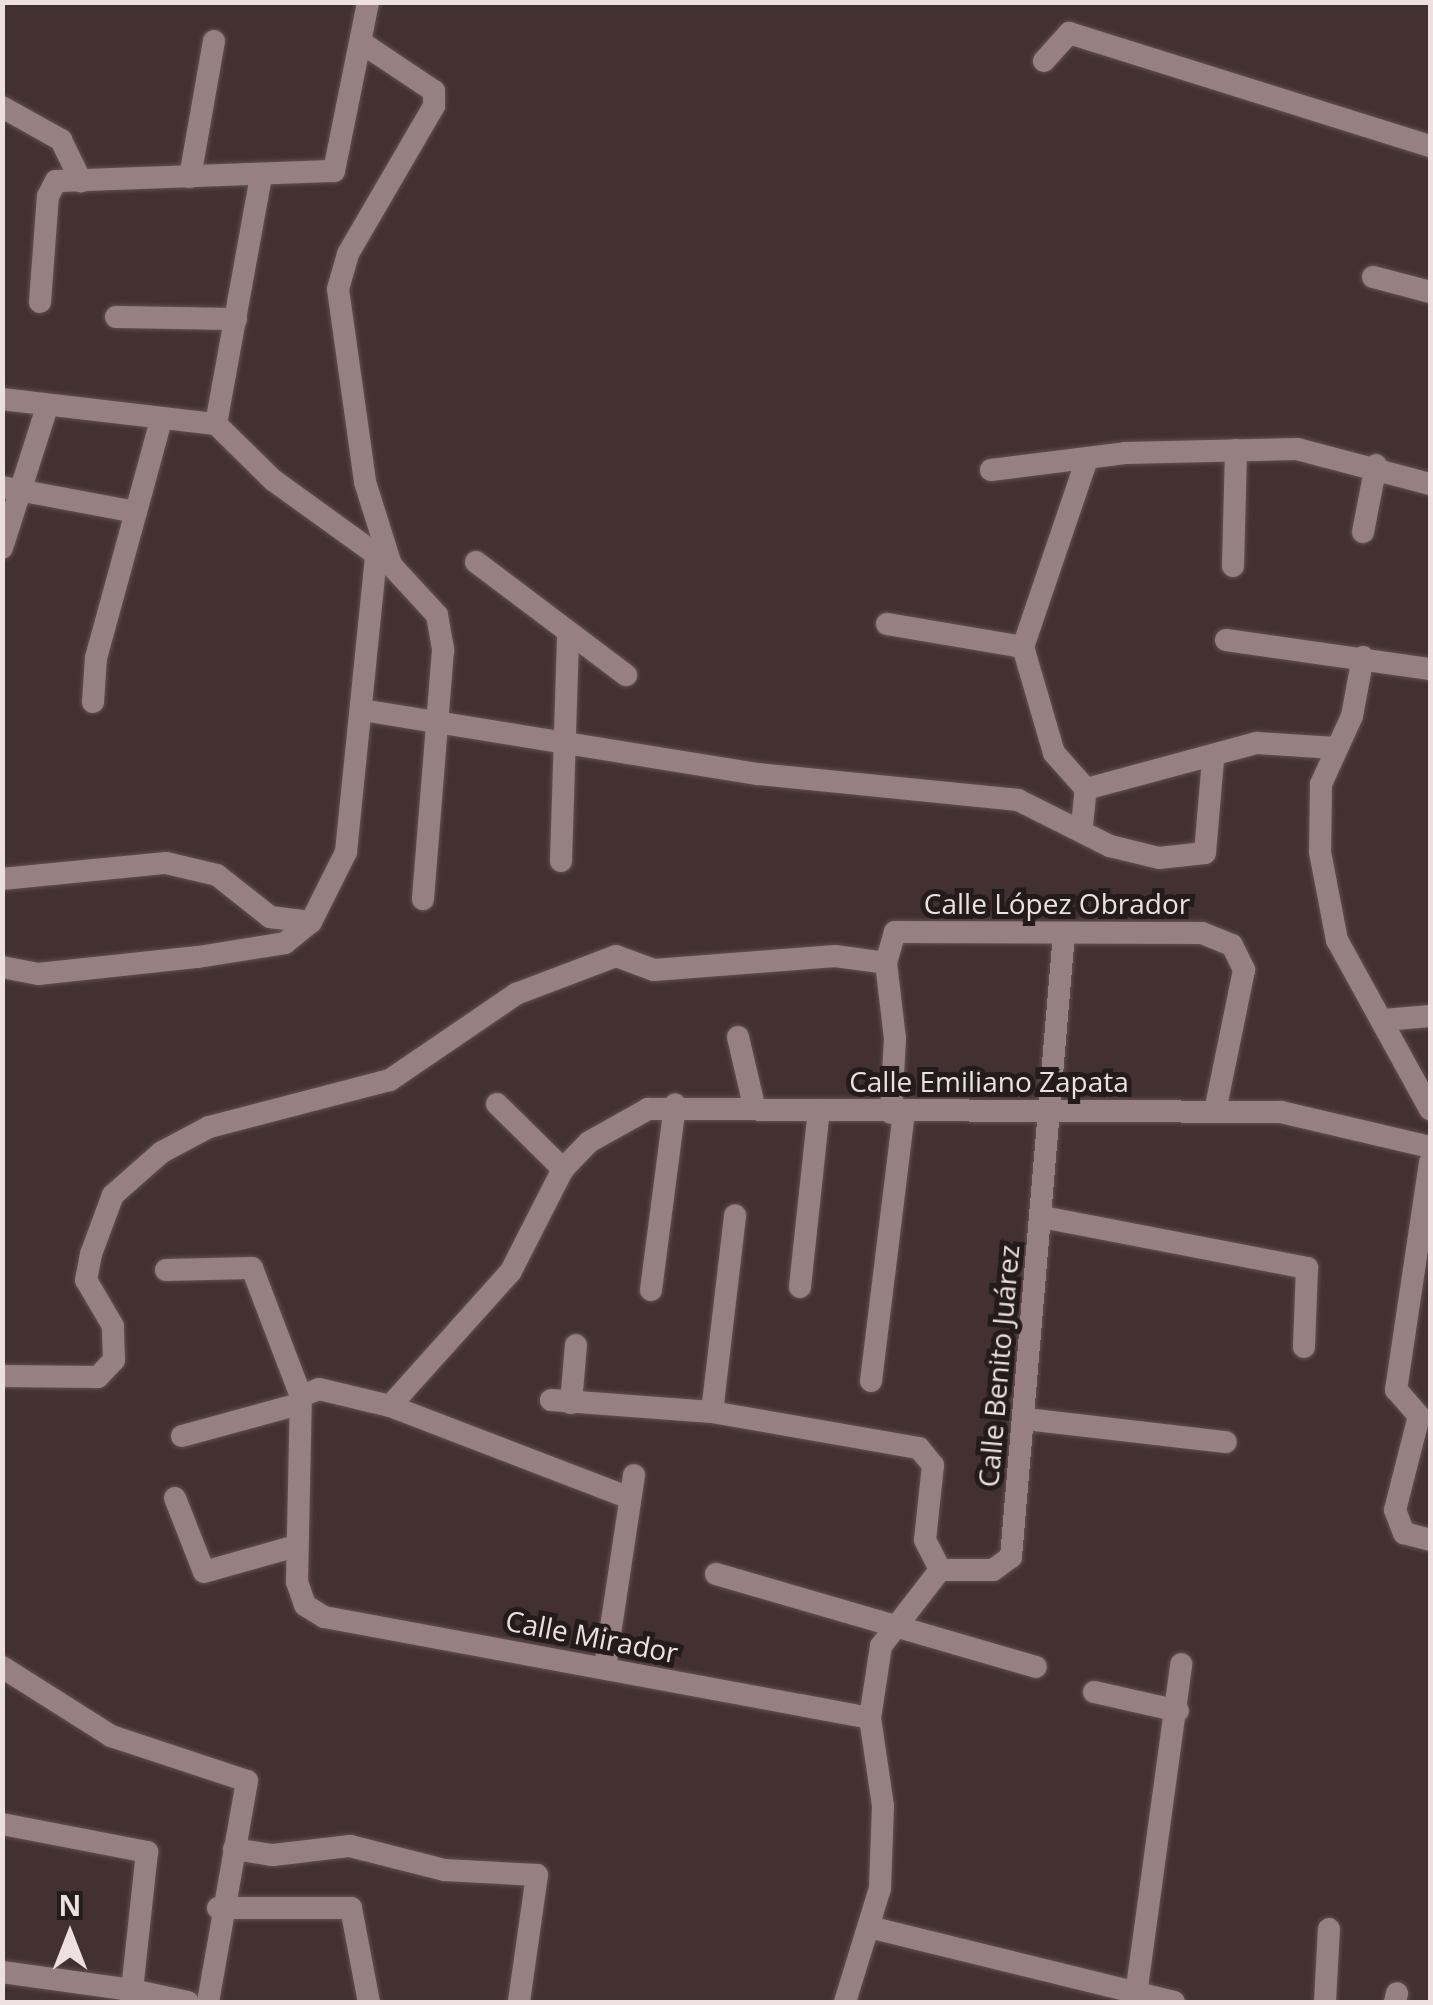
<!DOCTYPE html>
<html>
<head>
<meta charset="utf-8">
<style>
  body { margin:0 }
  #map { position:relative; width:1433px; height:2005px; overflow:hidden; background:#433132; font-family:"Open Sans",sans-serif }
  div>[style] { position:absolute }
  .roads { filter:drop-shadow(0 0 2px #605051) drop-shadow(0 0 2px #605051) }
  .minor>* { height:22px; margin:-11px; padding:0 11px; transform-origin:11px; border-radius:11px; background:#978081 }
  span { translate:-50% -50%; white-space:nowrap; text-align:center; line-height:1.15; -webkit-text-stroke:10px #241b1c; paint-order:stroke }
  .street-label { font-size:28px; color:#ece0e0 }
  .frame { position:absolute; inset:0; border:5px solid #ece0e0; pointer-events:none }
  .north { position:absolute; left:20px; top:1885px; width:100px; height:100px; -webkit-text-stroke:8px #241b1c; paint-order:stroke; rotate:0deg; font-size:28px; font-weight:700; line-height:40px; text-align:center; color:#ece0e0 }
  .north::after { content:''; display:block; margin:auto; width:35px; height:45px; background:#ece0e0; clip-path:polygon(50% 0,100% 100%,50% 72%,0 100%) }
</style>
</head>
<body>
<div id="map">
  <div class="roads">
    <div class="minor">
      <div style="left:365px;top:45px;width:83px;rotate:33.7deg"></div>
      <div style="left:434px;top:91px;width:15px;rotate:90deg"></div>
      <div style="left:434px;top:106px;width:171px;rotate:120.2deg"></div>
      <div style="left:348px;top:254px;width:36px;rotate:106deg"></div>
      <div style="left:338px;top:289px;width:195px;rotate:82deg"></div>
      <div style="left:365px;top:482px;width:87px;rotate:72.6deg"></div>
      <div style="left:1044px;top:61px;width:38px;rotate:-48deg"></div>
      <div style="left:1069px;top:33px;width:378px;rotate:17.4deg"></div>
      <div style="left:2px;top:107px;width:68px;rotate:29.2deg"></div>
      <div style="left:61px;top:140px;width:46px;rotate:64deg"></div>
      <div style="left:190px;top:177px;width:138px;rotate:-80deg"></div>
      <div style="left:1373px;top:277px;width:59px;rotate:14.7deg"></div>
      <div style="left:40px;top:302px;width:106px;rotate:-85.7deg"></div>
      <div style="left:48px;top:196px;width:17px;rotate:-62deg"></div>
      <div style="left:56px;top:181px;width:278px;rotate:-2.1deg"></div>
      <div style="left:334px;top:171px;width:172px;rotate:-78.6deg"></div>
      <div style="left:116px;top:317px;width:120px;rotate:1deg"></div>
      <div style="left:2px;top:399px;width:215px;rotate:6.7deg"></div>
      <div style="left:216px;top:424px;width:80px;rotate:44.5deg"></div>
      <div style="left:273px;top:480px;width:145px;rotate:35.8deg"></div>
      <div style="left:391px;top:565px;width:68px;rotate:47.4deg"></div>
      <div style="left:437px;top:615px;width:36px;rotate:80deg"></div>
      <div style="left:443px;top:650px;width:250px;rotate:94.6deg"></div>
      <div style="left:216px;top:424px;width:252px;rotate:-79.7deg"></div>
      <div style="left:991px;top:470px;width:135px;rotate:-7.2deg"></div>
      <div style="left:1125px;top:453px;width:172px;rotate:-1.3deg"></div>
      <div style="left:1297px;top:449px;width:138px;rotate:14.7deg"></div>
      <div style="left:2px;top:487px;width:136px;rotate:10.6deg"></div>
      <div style="left:136px;top:512px;width:95px;rotate:-74.8deg"></div>
      <div style="left:1363px;top:532px;width:68px;rotate:-79deg"></div>
      <div style="left:2px;top:548px;width:148px;rotate:-72.3deg"></div>
      <div style="left:476px;top:562px;width:188px;rotate:37deg"></div>
      <div style="left:1233px;top:566px;width:116px;rotate:-88.5deg"></div>
      <div style="left:887px;top:624px;width:138px;rotate:9.6deg"></div>
      <div style="left:1226px;top:640px;width:206px;rotate:8.1deg"></div>
      <div style="left:1363px;top:657px;width:60px;rotate:100.6deg"></div>
      <div style="left:1352px;top:716px;width:75px;rotate:114.5deg"></div>
      <div style="left:1321px;top:784px;width:68px;rotate:90.8deg"></div>
      <div style="left:1320px;top:852px;width:90px;rotate:79.1deg"></div>
      <div style="left:1337px;top:940px;width:193px;rotate:61.2deg"></div>
      <div style="left:93px;top:702px;width:44px;rotate:-86.1deg"></div>
      <div style="left:96px;top:658px;width:151px;rotate:-74.7deg"></div>
      <div style="left:362px;top:710px;width:401px;rotate:9.2deg"></div>
      <div style="left:758px;top:774px;width:261px;rotate:5.7deg"></div>
      <div style="left:1018px;top:800px;width:103px;rotate:26.6deg"></div>
      <div style="left:1110px;top:846px;width:50px;rotate:13.8deg"></div>
      <div style="left:1159px;top:858px;width:46px;rotate:-6.2deg"></div>
      <div style="left:1205px;top:853px;width:93px;rotate:-85.1deg"></div>
      <div style="left:1086px;top:789px;width:177px;rotate:-15.1deg"></div>
      <div style="left:1257px;top:743px;width:78px;rotate:3.7deg"></div>
      <div style="left:1082px;top:825px;width:36px;rotate:-84deg"></div>
      <div style="left:1086px;top:789px;width:48px;rotate:-131.6deg"></div>
      <div style="left:1054px;top:753px;width:110px;rotate:-106.3deg"></div>
      <div style="left:1023px;top:647px;width:195px;rotate:-71.2deg"></div>
      <div style="left:561px;top:861px;width:224px;rotate:-88.2deg"></div>
      <div style="left:2px;top:879px;width:165px;rotate:-5.6deg"></div>
      <div style="left:166px;top:863px;width:52px;rotate:13.2deg"></div>
      <div style="left:217px;top:875px;width:68px;rotate:38.4deg"></div>
      <div style="left:270px;top:917px;width:41px;rotate:7deg"></div>
      <div style="left:886px;top:963px;width:76px;rotate:83.2deg"></div>
      <div style="left:895px;top:1038px;width:75px;rotate:93.1deg"></div>
      <div style="left:2px;top:967px;width:37px;rotate:11deg"></div>
      <div style="left:38px;top:974px;width:161px;rotate:-6.1deg"></div>
      <div style="left:198px;top:957px;width:88px;rotate:-9.1deg"></div>
      <div style="left:285px;top:943px;width:33px;rotate:-39deg"></div>
      <div style="left:311px;top:922px;width:78px;rotate:-63.4deg"></div>
      <div style="left:346px;top:852px;width:299px;rotate:-84.2deg"></div>
      <div style="left:1384px;top:1020px;width:46px;rotate:-5deg"></div>
      <div style="left:738px;top:1037px;width:71px;rotate:76.9deg"></div>
      <div style="left:497px;top:1104px;width:93px;rotate:44.6deg"></div>
      <div style="left:1042px;top:1217px;width:270px;rotate:10.9deg"></div>
      <div style="left:1307px;top:1268px;width:79px;rotate:92.2deg"></div>
      <div style="left:166px;top:1270px;width:86px;rotate:-1.3deg"></div>
      <div style="left:252px;top:1268px;width:137px;rotate:69.1deg"></div>
      <div style="left:800px;top:1287px;width:178px;rotate:-83.9deg"></div>
      <div style="left:651px;top:1290px;width:187px;rotate:-82.6deg"></div>
      <div style="left:2px;top:1376px;width:96px;rotate:0.6deg"></div>
      <div style="left:98px;top:1377px;width:23px;rotate:-47deg"></div>
      <div style="left:114px;top:1360px;width:34px;rotate:-92deg"></div>
      <div style="left:113px;top:1326px;width:53px;rotate:-120.4deg"></div>
      <div style="left:86px;top:1280px;width:26px;rotate:-79deg"></div>
      <div style="left:91px;top:1254px;width:63px;rotate:-69.6deg"></div>
      <div style="left:113px;top:1195px;width:65px;rotate:-41.3deg"></div>
      <div style="left:162px;top:1152px;width:53px;rotate:-28deg"></div>
      <div style="left:209px;top:1127px;width:187px;rotate:-14.6deg"></div>
      <div style="left:390px;top:1080px;width:153px;rotate:-34.3deg"></div>
      <div style="left:516px;top:994px;width:107px;rotate:-20.8deg"></div>
      <div style="left:616px;top:956px;width:40px;rotate:20.2deg"></div>
      <div style="left:654px;top:970px;width:182px;rotate:-4.4deg"></div>
      <div style="left:835px;top:956px;width:51px;rotate:7.8deg"></div>
      <div style="left:886px;top:963px;width:32px;rotate:-74deg"></div>
      <div style="left:895px;top:932px;width:307px;rotate:0.2deg"></div>
      <div style="left:1202px;top:933px;width:32px;rotate:22deg"></div>
      <div style="left:1232px;top:945px;width:28px;rotate:64deg"></div>
      <div style="left:1244px;top:970px;width:144px;rotate:101.6deg"></div>
      <div style="left:871px;top:1381px;width:270px;rotate:-83deg"></div>
      <div style="left:551px;top:1400px;width:161px;rotate:4.3deg"></div>
      <div style="left:712px;top:1412px;width:210px;rotate:9.9deg"></div>
      <div style="left:919px;top:1448px;width:22px;rotate:51deg"></div>
      <div style="left:933px;top:1465px;width:75px;rotate:96.1deg"></div>
      <div style="left:925px;top:1540px;width:34px;rotate:63deg"></div>
      <div style="left:571px;top:1403px;width:58px;rotate:-85.1deg"></div>
      <div style="left:390px;top:1406px;width:257px;rotate:21deg"></div>
      <div style="left:712px;top:1412px;width:198px;rotate:-83.3deg"></div>
      <div style="left:1419px;top:1416px;width:35px;rotate:-131deg"></div>
      <div style="left:1396px;top:1390px;width:230px;rotate:-81.5deg"></div>
      <div style="left:1419px;top:1416px;width:97px;rotate:104.3deg"></div>
      <div style="left:1395px;top:1510px;width:25px;rotate:69deg"></div>
      <div style="left:1404px;top:1533px;width:27px;rotate:15deg"></div>
      <div style="left:1026px;top:1419px;width:201px;rotate:6.6deg"></div>
      <div style="left:182px;top:1436px;width:121px;rotate:-15.3deg"></div>
      <div style="left:175px;top:1498px;width:79px;rotate:68.6deg"></div>
      <div style="left:204px;top:1572px;width:96px;rotate:-15.8deg"></div>
      <div style="left:716px;top:1574px;width:333px;rotate:16.2deg"></div>
      <div style="left:2px;top:1667px;width:129px;rotate:32.3deg"></div>
      <div style="left:111px;top:1736px;width:143px;rotate:18.3deg"></div>
      <div style="left:247px;top:1781px;width:224px;rotate:100deg"></div>
      <div style="left:605px;top:1667px;width:194px;rotate:-81.4deg"></div>
      <div style="left:1094px;top:1692px;width:86px;rotate:12.7deg"></div>
      <div style="left:870px;top:1718px;width:555px;rotate:-169.52deg"></div>
      <div style="left:324px;top:1617px;width:22px;rotate:-148deg"></div>
      <div style="left:305px;top:1605px;width:24px;rotate:-109deg"></div>
      <div style="left:297px;top:1582px;width:186px;rotate:-88.8deg"></div>
      <div style="left:301px;top:1396px;width:19px;rotate:-21deg"></div>
      <div style="left:319px;top:1389px;width:73px;rotate:13.5deg"></div>
      <div style="left:390px;top:1406px;width:181px;rotate:-48.1deg"></div>
      <div style="left:511px;top:1271px;width:114px;rotate:-63deg"></div>
      <div style="left:563px;top:1169px;width:37px;rotate:-46deg"></div>
      <div style="left:589px;top:1142px;width:68px;rotate:-29.2deg"></div>
      <div style="left:648px;top:1109px;width:633px;rotate:0.27deg"></div>
      <div style="left:1281px;top:1112px;width:153px;rotate:13.2deg"></div>
      <div style="left:2px;top:1824px;width:148px;rotate:10.9deg"></div>
      <div style="left:147px;top:1852px;width:139px;rotate:96.2deg"></div>
      <div style="left:132px;top:1990px;width:57px;rotate:12.1deg"></div>
      <div style="left:234px;top:1849px;width:39px;rotate:9deg"></div>
      <div style="left:273px;top:1855px;width:78px;rotate:-6.7deg"></div>
      <div style="left:350px;top:1846px;width:97px;rotate:14.3deg"></div>
      <div style="left:444px;top:1870px;width:93px;rotate:3.1deg"></div>
      <div style="left:537px;top:1875px;width:128px;rotate:98.1deg"></div>
      <div style="left:218px;top:1908px;width:133px"></div>
      <div style="left:351px;top:1908px;width:96px;rotate:79.2deg"></div>
      <div style="left:869px;top:1927px;width:314px;rotate:13.8deg"></div>
      <div style="left:2px;top:1972px;width:131px;rotate:7.9deg"></div>
      <div style="left:132px;top:1990px;width:12px;rotate:95deg"></div>
      <div style="left:845px;top:2002px;width:119px;rotate:-72.9deg"></div>
      <div style="left:880px;top:1888px;width:82px;rotate:-87.9deg"></div>
      <div style="left:883px;top:1806px;width:89px;rotate:-98.4deg"></div>
      <div style="left:870px;top:1718px;width:73px;rotate:-81.3deg"></div>
      <div style="left:881px;top:1646px;width:96px;rotate:-52.2deg"></div>
      <div style="left:940px;top:1570px;width:53px"></div>
      <div style="left:993px;top:1570px;width:22px;rotate:-36deg"></div>
      <div style="left:1011px;top:1557px;width:625px;rotate:-85.14deg"></div>
      <div style="left:1135px;top:2002px;width:341px;rotate:-82.2deg"></div>
      <div style="left:1325px;top:2002px;width:73px;rotate:-86.9deg"></div>
      <div style="left:1395px;top:2002px;width:9px;rotate:-77deg"></div>
    </div>
  </div>
  <div class="street-label">
    <span style="left:1057px;top:903px">Calle López Obrador</span>
    <span style="left:989px;top:1081px">Calle Emiliano Zapata</span>
    <span style="left:998px;top:1366px;rotate:-85deg">Calle Benito Juárez</span>
    <span style="left:592px;top:1636px;rotate:11deg">Calle Mirador</span>
  </div>
  <div class="frame"></div>
  <div class="north">N</div>
</div>
</body>
</html>
